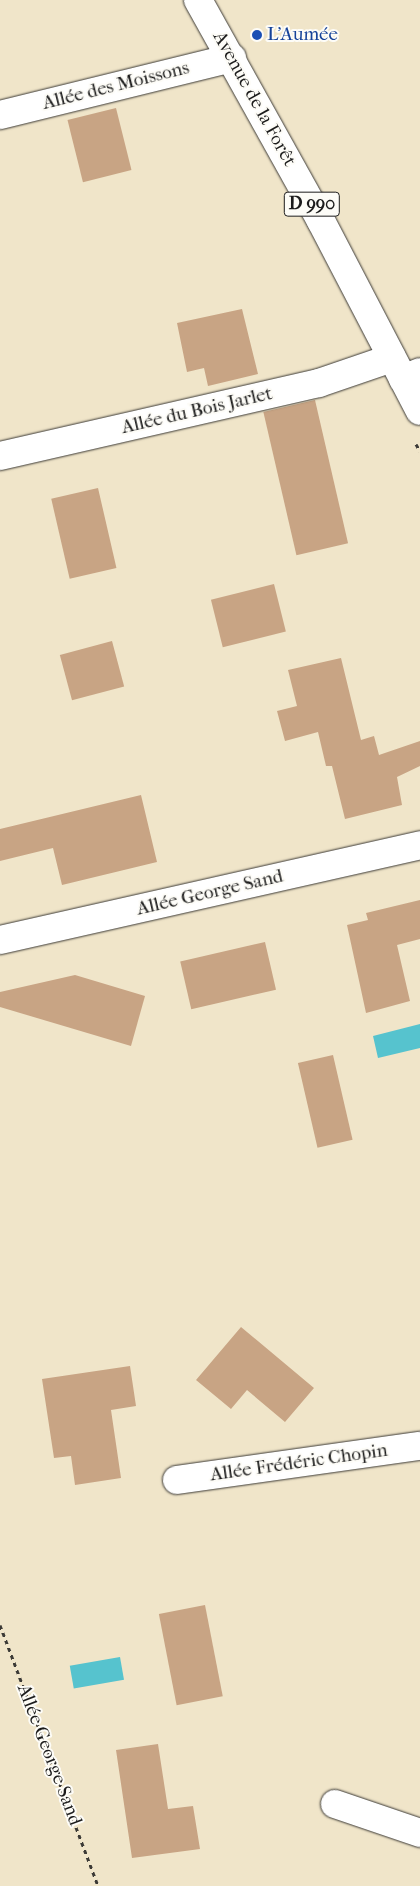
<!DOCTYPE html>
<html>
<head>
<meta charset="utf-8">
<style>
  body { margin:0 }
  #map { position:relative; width:420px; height:1886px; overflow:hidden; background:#f0e5c9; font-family:"IM FELL French Canon",serif }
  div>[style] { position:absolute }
  .water>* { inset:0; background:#56c3ce; transform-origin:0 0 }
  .building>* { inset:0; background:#c8a484; transform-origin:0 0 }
  .path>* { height:3px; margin-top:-1.5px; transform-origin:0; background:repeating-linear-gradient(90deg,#3c3a36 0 4px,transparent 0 8px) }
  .roads { filter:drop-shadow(0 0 1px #3c3a36) drop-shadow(0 0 1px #3c3a36) }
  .street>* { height:28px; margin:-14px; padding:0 14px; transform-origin:14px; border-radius:14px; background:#fff }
  .primary>* { height:28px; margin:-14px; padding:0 14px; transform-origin:14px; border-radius:14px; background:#fff }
  .dots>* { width:14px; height:14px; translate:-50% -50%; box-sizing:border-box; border:2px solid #fdfcf7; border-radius:50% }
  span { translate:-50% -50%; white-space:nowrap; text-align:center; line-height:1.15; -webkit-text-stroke:4px #fdfcf7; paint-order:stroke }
  .shield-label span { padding:1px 4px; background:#fdfcf7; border:1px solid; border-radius:4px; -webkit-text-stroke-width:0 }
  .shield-label { font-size:18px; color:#1c1c1c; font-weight:700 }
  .transit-label { font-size:19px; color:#164399 }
  .left { translate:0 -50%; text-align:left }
  .street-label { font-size:19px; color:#1c1c1c }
</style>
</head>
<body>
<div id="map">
  <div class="water">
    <div style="clip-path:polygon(420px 1024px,420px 1048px,378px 1058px,373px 1036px)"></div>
    <div style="left:120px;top:1657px;width:23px;height:51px;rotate:80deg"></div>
  </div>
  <div class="building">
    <div style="left:116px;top:108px;width:64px;height:50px;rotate:76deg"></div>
    <div style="clip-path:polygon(242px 309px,258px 374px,208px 386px,204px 368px,187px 372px,177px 323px)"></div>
    <div style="left:315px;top:400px;width:147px;height:53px;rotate:77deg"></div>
    <div style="left:98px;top:488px;width:82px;height:48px;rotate:77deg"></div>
    <div style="left:274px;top:584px;width:49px;height:65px;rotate:76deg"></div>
    <div style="left:112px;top:641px;width:47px;height:54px;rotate:75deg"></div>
    <div style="clip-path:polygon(341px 658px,361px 740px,374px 736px,379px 755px,420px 741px,420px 766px,397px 777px,402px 805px,345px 819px,332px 766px,326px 766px,318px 732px,285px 741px,277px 711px,297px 706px,288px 670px)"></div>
    <div style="clip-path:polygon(141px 795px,157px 862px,62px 885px,53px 848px,0 861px,0 829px)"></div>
    <div style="clip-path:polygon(420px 900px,420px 939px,397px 945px,410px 1001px,366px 1013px,347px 925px,368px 920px,366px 913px)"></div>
    <div style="left:265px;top:942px;width:49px;height:87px;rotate:77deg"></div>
    <div style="clip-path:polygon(75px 975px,145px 996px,131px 1046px,0 1007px,0 992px)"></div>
    <div style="left:333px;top:1055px;width:87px;height:36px;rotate:77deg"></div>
    <div style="clip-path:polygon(241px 1327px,314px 1388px,285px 1422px,247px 1390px,231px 1409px,196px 1380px)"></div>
    <div style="clip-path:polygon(130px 1366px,136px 1406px,111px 1410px,121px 1478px,75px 1485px,71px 1456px,54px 1458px,42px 1379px)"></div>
    <div style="left:205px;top:1605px;width:93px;height:47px;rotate:79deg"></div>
    <div style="clip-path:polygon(158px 1744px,168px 1809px,193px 1806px,200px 1849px,132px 1858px,116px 1750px)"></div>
  </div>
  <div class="path">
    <div style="left:416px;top:444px;width:8px;rotate:60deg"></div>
    <div style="left:0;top:1625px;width:279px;rotate:69.4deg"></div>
  </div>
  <div class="roads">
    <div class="street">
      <div style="left:0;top:115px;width:239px;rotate:-13.8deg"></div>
      <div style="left:403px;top:379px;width:18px;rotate:-22deg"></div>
      <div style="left:0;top:456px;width:327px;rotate:-12.9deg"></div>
      <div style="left:319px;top:383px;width:77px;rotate:-18.9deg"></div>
      <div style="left:0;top:940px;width:431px;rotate:-12.7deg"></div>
      <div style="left:177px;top:1480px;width:245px;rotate:-8deg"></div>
      <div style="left:335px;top:1804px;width:90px;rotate:18.8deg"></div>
    </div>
    <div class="primary">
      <div style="left:198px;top:0;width:253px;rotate:60.9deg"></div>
      <div style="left:321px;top:221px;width:214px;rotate:62.5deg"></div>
    </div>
  </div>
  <div class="dots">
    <div style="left:257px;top:35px;background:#1a4fb4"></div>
  </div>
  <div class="shield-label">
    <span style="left:312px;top:204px">D 990</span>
  </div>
  <div class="transit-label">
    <span class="left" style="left:267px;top:35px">L'Aumée</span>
  </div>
  <div class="street-label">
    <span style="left:116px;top:86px;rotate:-14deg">Allée des Moissons</span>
    <span style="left:254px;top:99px;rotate:61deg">Avenue de la Forêt</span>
    <span style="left:197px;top:411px;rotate:-13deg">Allée du Bois Jarlet</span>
    <span style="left:210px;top:893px;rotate:-13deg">Allée George Sand</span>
    <span style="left:299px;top:1463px;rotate:-8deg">Allée Frédéric Chopin</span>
    <span style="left:49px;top:1755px;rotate:69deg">Allée George Sand</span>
  </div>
</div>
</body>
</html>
